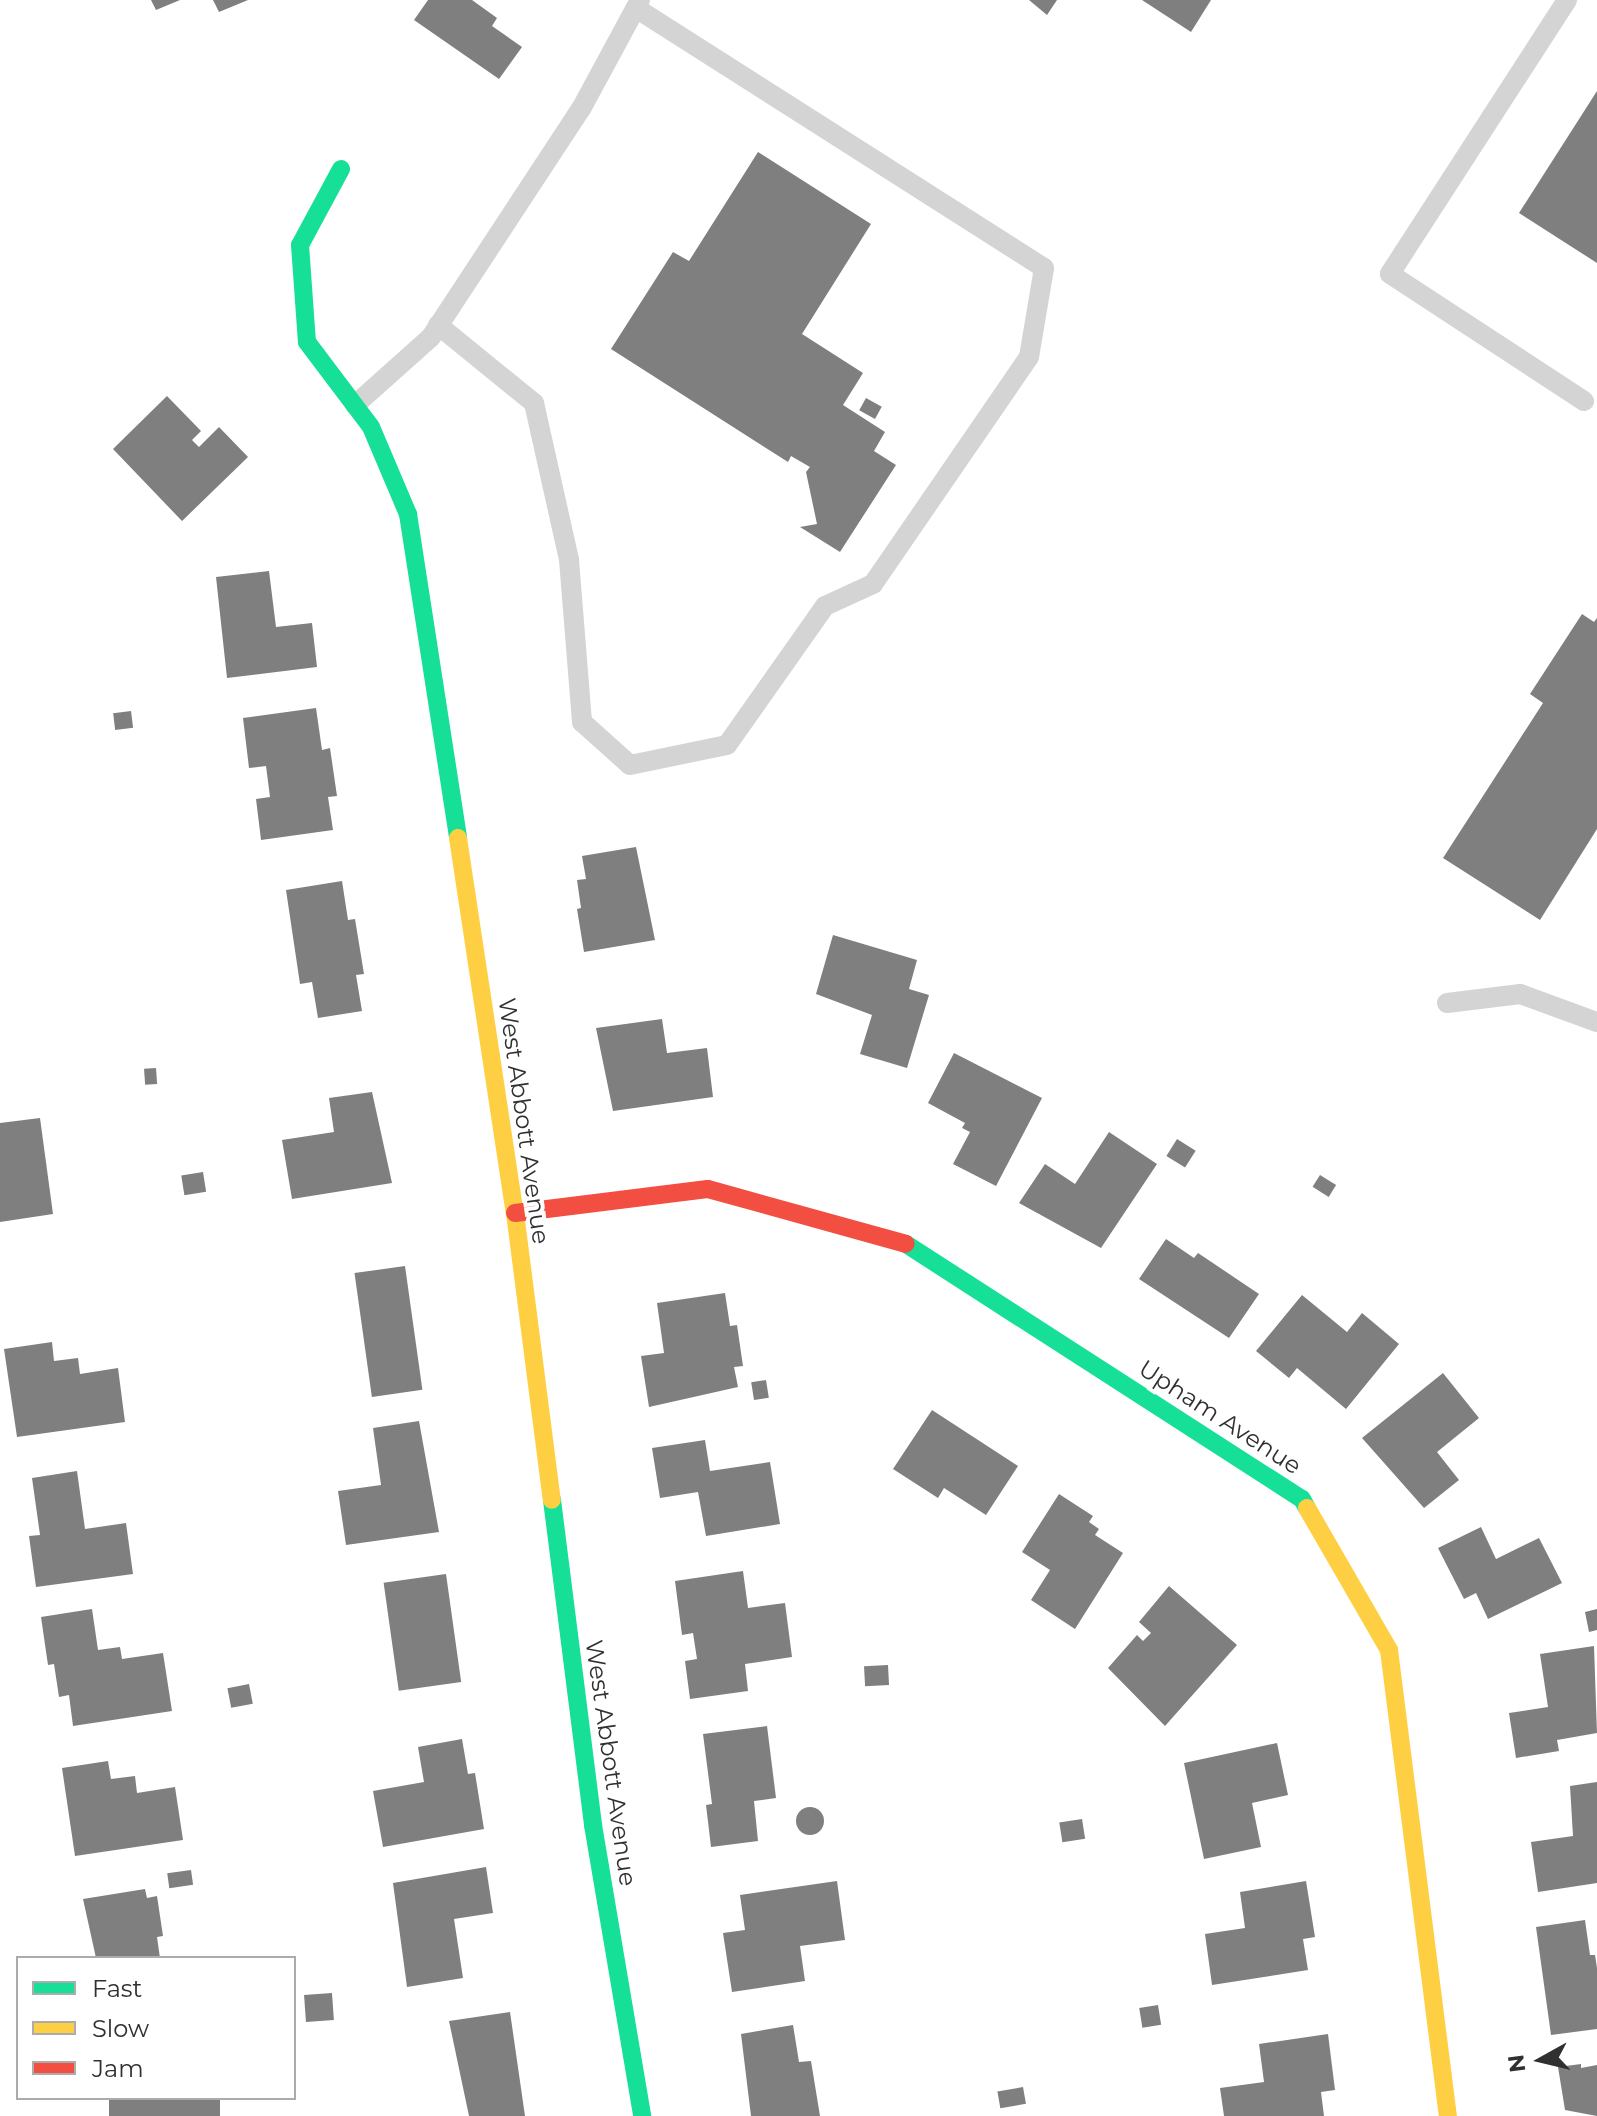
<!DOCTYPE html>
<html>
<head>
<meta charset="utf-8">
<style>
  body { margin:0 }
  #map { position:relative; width:1597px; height:2116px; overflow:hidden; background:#fff; font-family:Montserrat,sans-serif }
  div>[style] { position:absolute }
  .building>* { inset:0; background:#7f7f7f; transform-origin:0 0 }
  .round { border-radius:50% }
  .lane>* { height:20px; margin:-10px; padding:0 10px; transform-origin:10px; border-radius:10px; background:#d4d4d4 }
  .fast>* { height:18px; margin:-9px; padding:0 9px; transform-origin:9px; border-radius:9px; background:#16e098 }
  .slow>* { height:18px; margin:-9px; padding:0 9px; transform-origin:9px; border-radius:9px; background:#ffcf43 }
  .jam>* { height:18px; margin:-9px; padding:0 9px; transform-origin:9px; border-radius:9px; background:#f24e42 }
  span { translate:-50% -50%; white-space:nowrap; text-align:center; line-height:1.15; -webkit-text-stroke:8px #fff; paint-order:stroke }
  .street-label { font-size:24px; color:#303030 }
  .legend { position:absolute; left:16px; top:1956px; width:280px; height:144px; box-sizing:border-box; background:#fff; border:2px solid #acacac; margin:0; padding:10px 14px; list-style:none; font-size:24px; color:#303030 }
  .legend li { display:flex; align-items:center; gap:16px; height:40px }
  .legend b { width:40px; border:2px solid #acacac }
  .north { position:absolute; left:1501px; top:2020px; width:80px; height:80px; -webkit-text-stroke:6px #fff; paint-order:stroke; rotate:262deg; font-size:22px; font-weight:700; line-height:32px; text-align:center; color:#303030 }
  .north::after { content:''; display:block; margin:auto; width:28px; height:36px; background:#303030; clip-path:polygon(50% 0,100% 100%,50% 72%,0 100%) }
</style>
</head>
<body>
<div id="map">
  <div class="building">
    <div style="clip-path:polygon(151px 0,180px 0,156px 10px)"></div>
    <div style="clip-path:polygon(213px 0,248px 0,219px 12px)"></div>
    <div style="clip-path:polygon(428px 0,472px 0,497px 18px,492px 26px,522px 47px,499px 79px,414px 20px)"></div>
    <div style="clip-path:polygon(1029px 0,1057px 0,1047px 15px)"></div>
    <div style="clip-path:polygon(1142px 0,1211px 0,1191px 32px)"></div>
    <div style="clip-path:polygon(1597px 91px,1597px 263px,1519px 213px)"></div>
    <div style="clip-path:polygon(758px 152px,871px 224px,802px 334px,863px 373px,843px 405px,885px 432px,874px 451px,896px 465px,840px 552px,800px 527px,817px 524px,806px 472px,810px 467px,791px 456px,788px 462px,611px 349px,673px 252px,689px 261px)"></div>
    <div style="clip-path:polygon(167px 396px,201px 431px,192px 440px,199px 447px,219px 427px,248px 457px,182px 521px,113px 449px)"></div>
    <div style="left:866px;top:398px;width:18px;height:14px;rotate:29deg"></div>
    <div style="clip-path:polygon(269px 571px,276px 627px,312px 623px,317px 667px,227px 678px,216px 577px)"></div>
    <div style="clip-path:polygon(1582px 614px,1594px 622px,1597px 618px,1597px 829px,1540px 920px,1443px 858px,1543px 703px,1530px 694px)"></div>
    <div style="clip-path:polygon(316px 708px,322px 750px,330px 748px,337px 796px,328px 797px,333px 830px,261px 840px,256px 799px,270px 797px,266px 766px,249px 768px,243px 718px)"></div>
    <div style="left:131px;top:711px;width:17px;height:18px;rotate:83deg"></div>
    <div style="clip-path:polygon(636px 847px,655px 940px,584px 952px,577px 909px,581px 908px,577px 880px,586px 879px,582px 856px)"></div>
    <div style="clip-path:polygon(342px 881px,348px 920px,355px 919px,364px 974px,356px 975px,362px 1011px,318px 1018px,312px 982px,300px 984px,286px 890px)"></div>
    <div style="clip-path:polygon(833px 935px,917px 960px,909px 989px,929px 995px,907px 1068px,860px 1054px,872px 1015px,816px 994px)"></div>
    <div style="clip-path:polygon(662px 1019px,667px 1053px,707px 1048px,713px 1097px,613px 1111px,596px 1028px)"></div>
    <div style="clip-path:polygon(954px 1053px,1042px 1098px,996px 1186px,953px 1164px,970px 1132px,962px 1128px,965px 1123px,928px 1103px)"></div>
    <div style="left:156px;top:1068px;width:16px;height:12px;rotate:86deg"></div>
    <div style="clip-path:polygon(372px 1092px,392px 1183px,292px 1199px,282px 1140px,334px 1132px,329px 1098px)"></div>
    <div style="clip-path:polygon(40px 1118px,53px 1214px,0 1222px,0 1123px)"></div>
    <div style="clip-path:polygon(1109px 1132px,1157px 1164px,1101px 1248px,1019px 1203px,1045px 1164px,1075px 1184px)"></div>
    <div style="left:1177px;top:1139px;width:22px;height:20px;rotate:32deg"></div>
    <div style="left:203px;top:1172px;width:20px;height:22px;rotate:81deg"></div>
    <div style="left:1320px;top:1175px;width:19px;height:14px;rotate:32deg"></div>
    <div style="clip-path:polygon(1166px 1239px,1194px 1258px,1198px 1253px,1259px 1294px,1229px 1338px,1139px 1279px)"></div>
    <div style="left:405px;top:1266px;width:125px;height:51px;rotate:82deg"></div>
    <div style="clip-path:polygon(725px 1293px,730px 1326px,737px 1325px,743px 1366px,734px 1367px,738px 1387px,649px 1407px,641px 1356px,664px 1353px,657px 1303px)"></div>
    <div style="clip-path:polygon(1302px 1295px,1347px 1332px,1362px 1313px,1399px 1344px,1346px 1409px,1297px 1368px,1289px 1378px,1256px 1351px)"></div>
    <div style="clip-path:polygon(52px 1342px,54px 1361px,78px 1358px,80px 1374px,118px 1368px,125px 1422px,17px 1437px,4px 1349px)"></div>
    <div style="clip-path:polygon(1443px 1373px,1479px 1418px,1437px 1452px,1459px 1480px,1424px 1508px,1362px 1438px)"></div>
    <div style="left:766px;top:1380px;width:18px;height:15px;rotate:81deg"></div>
    <div style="clip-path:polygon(932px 1410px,1018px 1466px,986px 1515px,944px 1488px,938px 1498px,893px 1469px)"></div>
    <div style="clip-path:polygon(419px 1421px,439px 1532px,346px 1545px,338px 1491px,381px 1485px,373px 1428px)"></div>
    <div style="clip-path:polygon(705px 1440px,710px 1471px,770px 1462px,780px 1524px,706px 1536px,698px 1492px,660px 1498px,652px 1448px)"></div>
    <div style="clip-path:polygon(77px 1471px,85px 1529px,126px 1523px,133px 1574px,36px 1587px,29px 1536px,40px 1535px,32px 1478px)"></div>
    <div style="clip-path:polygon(1059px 1494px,1093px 1516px,1089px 1522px,1099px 1529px,1095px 1535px,1123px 1553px,1075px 1629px,1031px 1600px,1050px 1570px,1022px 1552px)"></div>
    <div style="clip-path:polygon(1481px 1527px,1496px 1559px,1539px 1538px,1562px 1583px,1488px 1619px,1476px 1593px,1464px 1599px,1438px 1548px)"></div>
    <div style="clip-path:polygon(743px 1571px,748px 1608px,785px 1603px,792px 1657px,745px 1664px,748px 1691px,690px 1699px,685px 1661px,697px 1659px,693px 1633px,682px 1635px,675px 1581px)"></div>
    <div style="left:446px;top:1574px;width:109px;height:63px;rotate:82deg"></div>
    <div style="clip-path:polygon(1169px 1586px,1237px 1645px,1165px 1726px,1108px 1668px,1137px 1635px,1143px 1641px,1151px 1633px,1139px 1622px)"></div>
    <div style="clip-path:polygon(92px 1609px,98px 1650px,120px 1647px,122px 1659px,163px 1653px,172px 1711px,73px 1726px,69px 1695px,59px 1697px,54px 1664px,48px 1665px,41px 1617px)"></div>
    <div style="clip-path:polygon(1597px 1609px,1597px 1630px,1589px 1632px,1585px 1612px)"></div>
    <div style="clip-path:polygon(1594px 1646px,1597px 1733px,1557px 1740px,1559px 1751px,1516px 1758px,1509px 1713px,1548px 1707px,1540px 1654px)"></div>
    <div style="left:888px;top:1665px;width:20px;height:24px;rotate:87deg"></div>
    <div style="left:249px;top:1684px;width:20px;height:22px;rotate:79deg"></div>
    <div style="clip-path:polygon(767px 1726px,776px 1798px,754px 1801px,758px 1841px,711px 1847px,706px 1805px,712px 1804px,703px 1734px)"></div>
    <div style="clip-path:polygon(462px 1739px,468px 1774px,475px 1773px,484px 1829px,383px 1847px,373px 1791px,424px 1782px,418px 1747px)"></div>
    <div style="clip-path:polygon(1277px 1743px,1288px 1795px,1252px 1803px,1261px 1847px,1204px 1859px,1184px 1763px)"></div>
    <div style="clip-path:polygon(108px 1761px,111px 1779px,135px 1776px,137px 1793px,175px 1787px,183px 1840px,75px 1856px,62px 1768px)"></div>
    <div style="clip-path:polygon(1597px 1782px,1597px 1883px,1538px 1892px,1531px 1842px,1573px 1836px,1570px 1786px)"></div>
    <div class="round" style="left:796px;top:1807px;width:28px;height:28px"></div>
    <div style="left:1082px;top:1819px;width:20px;height:23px;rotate:81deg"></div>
    <div style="clip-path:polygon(486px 1867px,493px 1913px,454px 1919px,463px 1978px,407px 1987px,393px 1883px)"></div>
    <div style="left:191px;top:1870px;width:15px;height:24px;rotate:82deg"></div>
    <div style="clip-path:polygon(837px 1881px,845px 1940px,800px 1946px,805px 1981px,732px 1992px,723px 1933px,745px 1930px,740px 1895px)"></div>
    <div style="clip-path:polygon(1306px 1881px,1315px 1937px,1303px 1939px,1308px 1970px,1212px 1985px,1205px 1934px,1245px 1928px,1240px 1892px)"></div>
    <div style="clip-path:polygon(145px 1889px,147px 1898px,157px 1896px,163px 1936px,157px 1937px,160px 1958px,96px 1958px,83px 1899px)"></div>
    <div style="clip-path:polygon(1585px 1920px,1590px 1955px,1595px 1955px,1597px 1968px,1597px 2029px,1551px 2035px,1536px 1927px)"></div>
    <div style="left:332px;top:1993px;width:27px;height:28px;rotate:86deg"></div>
    <div style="left:1158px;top:2005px;width:20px;height:19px;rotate:81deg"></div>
    <div style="clip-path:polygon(510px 2012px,525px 2116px,469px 2116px,449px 2021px)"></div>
    <div style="clip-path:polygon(793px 2025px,799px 2062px,811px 2061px,820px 2116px,751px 2116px,741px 2034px)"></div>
    <div style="clip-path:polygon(1328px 2034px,1335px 2090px,1321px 2092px,1324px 2116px,1224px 2116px,1220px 2088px,1264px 2082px,1259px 2044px)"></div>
    <div style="clip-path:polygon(1581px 2064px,1581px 2068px,1597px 2065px,1597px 2116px,1565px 2110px,1558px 2067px)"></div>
    <div style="left:1023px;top:2087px;width:17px;height:26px;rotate:80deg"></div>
    <div style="left:109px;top:2098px;width:111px;height:18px"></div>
  </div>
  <div class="lane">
    <div style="left:1567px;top:0;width:326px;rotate:122.9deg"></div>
    <div style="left:1390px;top:274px;width:232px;rotate:33.2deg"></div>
    <div style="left:438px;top:325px;width:124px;rotate:39.1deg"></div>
    <div style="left:534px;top:403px;width:161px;rotate:77.4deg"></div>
    <div style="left:569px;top:560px;width:163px;rotate:85.4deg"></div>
    <div style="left:582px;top:722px;width:64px;rotate:41.9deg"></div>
    <div style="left:630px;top:765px;width:99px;rotate:-11.7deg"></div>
    <div style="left:727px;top:745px;width:170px;rotate:-54.8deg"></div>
    <div style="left:825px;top:606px;width:53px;rotate:-24.6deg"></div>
    <div style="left:873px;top:584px;width:275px;rotate:-55.5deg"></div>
    <div style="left:1029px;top:357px;width:90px;rotate:-80.4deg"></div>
    <div style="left:1044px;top:268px;width:484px;rotate:-147.5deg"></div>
    <div style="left:355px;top:405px;width:102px;rotate:-41.8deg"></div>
    <div style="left:431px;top:337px;width:273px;rotate:-56.7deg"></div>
    <div style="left:581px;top:109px;width:124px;rotate:-61.6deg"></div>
    <div style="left:1447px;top:1003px;width:74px;rotate:-7deg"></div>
    <div style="left:1520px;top:994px;width:82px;rotate:20deg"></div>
  </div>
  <div class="fast">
    <div style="left:341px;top:169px;width:86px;rotate:118.3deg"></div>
    <div style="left:300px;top:245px;width:97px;rotate:85.9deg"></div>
    <div style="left:307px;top:342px;width:106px;rotate:53deg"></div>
    <div style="left:371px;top:427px;width:95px;rotate:67deg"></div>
    <div style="left:408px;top:514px;width:328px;rotate:81.2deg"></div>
    <div style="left:906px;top:1244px;width:471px;rotate:32.8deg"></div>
    <div style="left:1302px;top:1499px;width:10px;rotate:61deg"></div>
    <div style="left:552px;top:1500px;width:328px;rotate:82.8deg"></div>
    <div style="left:593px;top:1825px;width:295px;rotate:80.4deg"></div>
  </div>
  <div class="slow">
    <div style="left:458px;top:838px;width:379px;rotate:81.4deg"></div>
    <div style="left:515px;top:1213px;width:289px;rotate:82.7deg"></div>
    <div style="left:1307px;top:1508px;width:164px;rotate:60deg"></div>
    <div style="left:1389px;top:1650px;width:470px;rotate:82.8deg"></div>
  </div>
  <div class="jam">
    <div style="left:515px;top:1213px;width:194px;rotate:-7.1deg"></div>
    <div style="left:708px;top:1189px;width:205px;rotate:15.5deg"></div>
  </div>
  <div class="street-label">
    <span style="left:524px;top:1121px;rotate:82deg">West Abbott Avenue</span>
    <span style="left:1220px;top:1417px;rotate:33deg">Upham Avenue</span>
    <span style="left:611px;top:1763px;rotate:82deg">West Abbott Avenue</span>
  </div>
  <ul class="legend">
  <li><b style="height:10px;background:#16e098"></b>Fast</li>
  <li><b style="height:10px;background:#ffcf43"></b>Slow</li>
  <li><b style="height:10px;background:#f24e42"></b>Jam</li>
  </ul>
  <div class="north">N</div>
</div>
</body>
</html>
